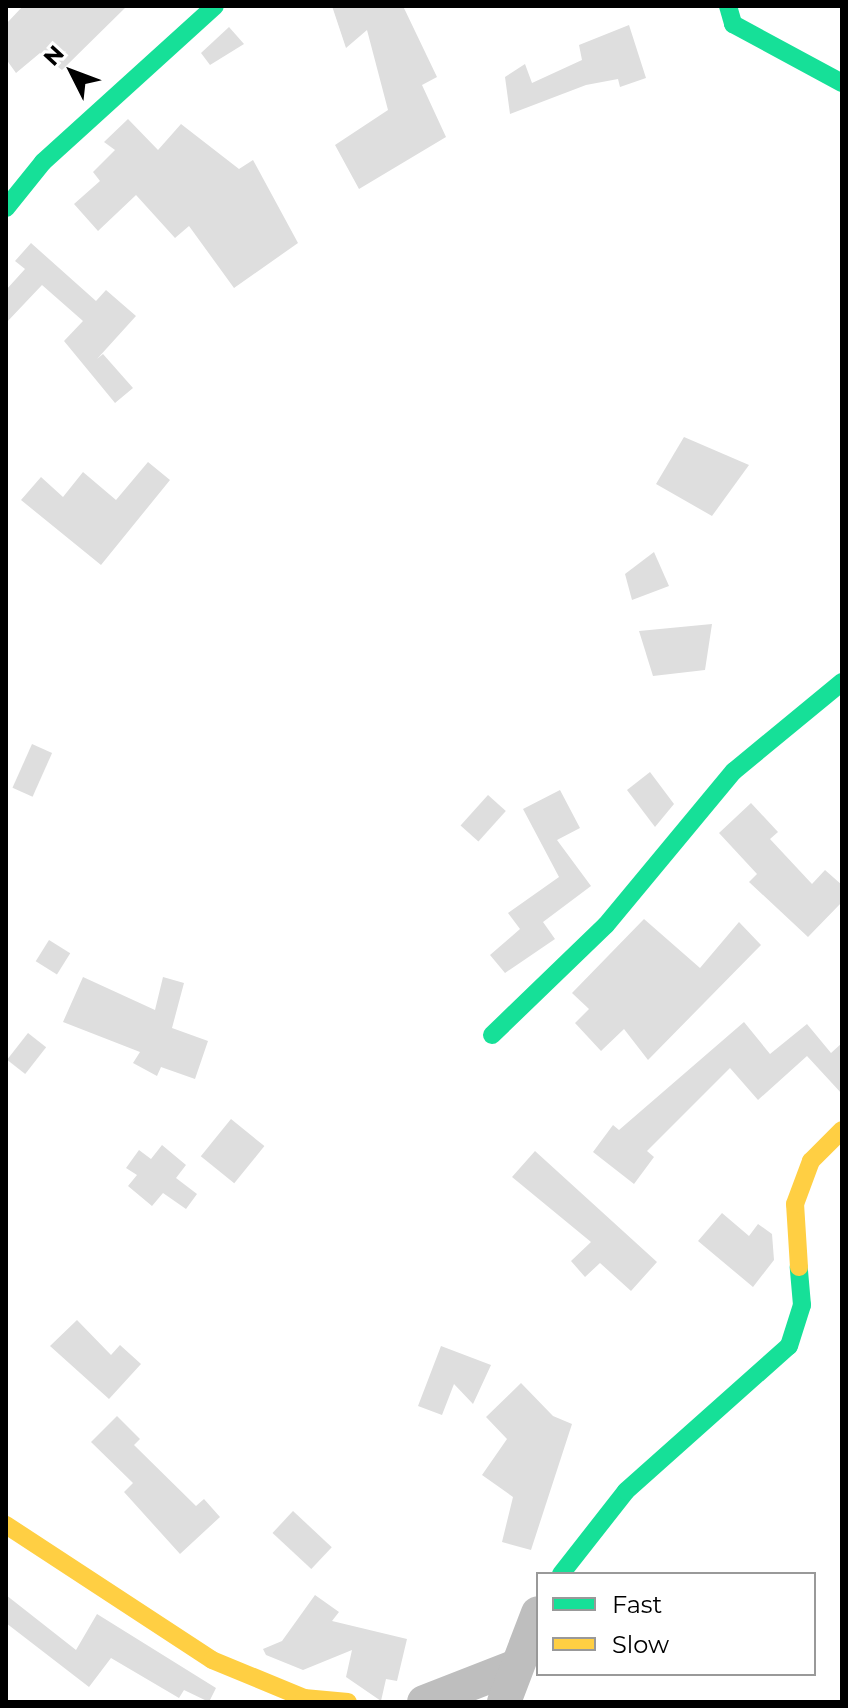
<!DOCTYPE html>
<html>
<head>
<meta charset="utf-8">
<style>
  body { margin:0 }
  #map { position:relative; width:848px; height:1708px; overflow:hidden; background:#fff; font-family:Montserrat,sans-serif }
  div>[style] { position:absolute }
  .building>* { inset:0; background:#dedede; transform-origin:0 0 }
  .street>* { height:34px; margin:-17px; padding:0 17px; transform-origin:17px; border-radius:17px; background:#bebebe }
  .fast>* { height:18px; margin:-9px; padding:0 9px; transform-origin:9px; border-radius:9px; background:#16e098 }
  .slow>* { height:18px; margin:-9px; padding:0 9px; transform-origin:9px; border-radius:9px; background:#ffcf43 }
  span { translate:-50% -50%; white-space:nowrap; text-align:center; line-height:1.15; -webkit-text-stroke:7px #fff; paint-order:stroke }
  .frame { position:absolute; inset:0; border:8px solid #000; pointer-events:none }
  .legend { position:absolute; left:536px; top:1572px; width:280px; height:104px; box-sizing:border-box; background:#fff; border:2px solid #999; margin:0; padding:10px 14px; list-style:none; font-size:24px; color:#000 }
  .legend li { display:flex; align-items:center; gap:16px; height:40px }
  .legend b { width:40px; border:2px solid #999 }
  .north { position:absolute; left:32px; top:32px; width:80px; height:80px; -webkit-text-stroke:6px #fff; paint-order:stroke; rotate:312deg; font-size:22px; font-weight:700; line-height:32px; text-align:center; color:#000 }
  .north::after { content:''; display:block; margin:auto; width:28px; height:36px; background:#000; clip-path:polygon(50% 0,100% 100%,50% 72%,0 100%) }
</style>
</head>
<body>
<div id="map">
  <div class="building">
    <div style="clip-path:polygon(23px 6px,127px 6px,62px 70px,40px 53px,16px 73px,6px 59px,6px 24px)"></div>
    <div style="clip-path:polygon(332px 6px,403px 6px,437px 77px,422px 85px,446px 137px,359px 189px,335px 145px,388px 110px,367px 30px,346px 48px)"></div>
    <div style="clip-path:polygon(629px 25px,646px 78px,620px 87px,618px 79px,586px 85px,510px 114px,505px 77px,525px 64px,532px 83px,582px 60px,579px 45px)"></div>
    <div style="clip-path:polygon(229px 27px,244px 44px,210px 65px,201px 53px)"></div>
    <div style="clip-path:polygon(128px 119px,158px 150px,181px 124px,239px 169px,253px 160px,298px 243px,234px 288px,189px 226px,175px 238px,136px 195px,98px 231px,74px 204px,100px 181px,93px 172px,115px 150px,104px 142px)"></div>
    <div style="clip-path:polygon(31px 243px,96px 301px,106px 290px,136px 316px,97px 359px,103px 354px,133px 388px,115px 403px,64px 341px,83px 321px,42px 285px,6px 323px,6px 290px,25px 269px,15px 261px)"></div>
    <div style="clip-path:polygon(684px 437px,749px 465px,712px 516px,656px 484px)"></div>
    <div style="clip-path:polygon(148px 462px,170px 480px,101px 565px,21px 500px,41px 477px,63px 497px,83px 472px,116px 500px)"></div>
    <div style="clip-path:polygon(654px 552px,669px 586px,632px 600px,625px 574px)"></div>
    <div style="clip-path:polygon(712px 624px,705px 670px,653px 676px,639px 631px)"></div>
    <div style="left:32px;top:744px;width:22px;height:48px;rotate:24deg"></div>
    <div style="clip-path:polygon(650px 772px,674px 804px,655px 827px,627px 790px)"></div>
    <div style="clip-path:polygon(560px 790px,580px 828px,557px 840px,591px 886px,543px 922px,555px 939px,505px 973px,490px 955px,520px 929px,508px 913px,559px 877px,523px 809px)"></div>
    <div style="left:488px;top:795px;width:24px;height:41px;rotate:42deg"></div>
    <div style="clip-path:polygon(751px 803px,778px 832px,770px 839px,812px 884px,825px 870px,842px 885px,842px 902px,808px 937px,749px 882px,757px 874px,719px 833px)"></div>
    <div style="clip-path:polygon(644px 919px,700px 968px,739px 922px,761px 945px,648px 1060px,624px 1029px,601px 1051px,575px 1023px,589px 1009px,572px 993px)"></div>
    <div style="left:49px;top:940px;width:25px;height:25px;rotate:32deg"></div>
    <div style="clip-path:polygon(83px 977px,155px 1010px,163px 977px,184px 983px,172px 1028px,208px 1041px,195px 1079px,161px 1067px,157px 1076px,133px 1063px,140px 1052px,63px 1022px)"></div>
    <div style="clip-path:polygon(744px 1022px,770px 1054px,807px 1024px,831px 1053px,842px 1043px,842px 1094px,807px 1056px,758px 1100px,730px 1068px,647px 1151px,654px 1157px,634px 1184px,593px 1152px,613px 1125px,619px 1130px)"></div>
    <div style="left:28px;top:1033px;width:23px;height:34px;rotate:38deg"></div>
    <div style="left:231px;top:1119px;width:43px;height:48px;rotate:39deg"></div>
    <div style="clip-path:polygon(162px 1145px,186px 1165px,176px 1178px,197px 1194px,186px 1209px,163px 1193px,152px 1206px,128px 1186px,137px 1175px,126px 1168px,139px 1150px,151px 1159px)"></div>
    <div style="clip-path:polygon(535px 1151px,657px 1262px,631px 1291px,600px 1263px,585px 1277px,571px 1261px,591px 1242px,512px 1177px)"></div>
    <div style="clip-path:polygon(722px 1213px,749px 1236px,758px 1224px,772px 1234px,774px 1260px,753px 1287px,698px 1241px)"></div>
    <div style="clip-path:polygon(77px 1320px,111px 1355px,120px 1345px,141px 1364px,109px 1399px,50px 1346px)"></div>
    <div style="clip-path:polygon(441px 1346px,491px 1365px,473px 1404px,454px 1384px,442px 1415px,418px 1406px)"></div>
    <div style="clip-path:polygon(521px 1383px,553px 1416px,572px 1424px,531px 1550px,502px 1542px,513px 1497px,482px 1475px,507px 1439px,486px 1417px)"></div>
    <div style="clip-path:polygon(117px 1416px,140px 1439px,134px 1445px,196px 1506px,204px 1499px,220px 1517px,180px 1554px,124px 1492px,133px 1483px,91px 1442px)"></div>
    <div style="left:293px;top:1511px;width:53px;height:30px;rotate:43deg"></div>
    <div style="clip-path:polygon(6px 1595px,76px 1650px,97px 1614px,216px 1688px,209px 1702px,184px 1690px,179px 1698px,111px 1658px,89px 1687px,6px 1623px)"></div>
    <div style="clip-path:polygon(315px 1595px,339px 1612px,332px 1621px,407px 1639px,397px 1681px,386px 1679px,381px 1701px,346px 1677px,352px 1650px,303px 1670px,266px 1655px,263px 1649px,282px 1641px)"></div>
  </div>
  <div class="street">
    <div style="left:424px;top:1702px;width:97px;rotate:-21.3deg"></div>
    <div style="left:504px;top:1702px;width:95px;rotate:-69.1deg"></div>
  </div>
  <div class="fast">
    <div style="left:728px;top:6px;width:19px;rotate:74deg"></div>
    <div style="left:733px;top:24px;width:124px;rotate:28.4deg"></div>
    <div style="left:6px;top:208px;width:59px;rotate:-51.2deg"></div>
    <div style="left:43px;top:162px;width:232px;rotate:-42.2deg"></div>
    <div style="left:492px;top:1035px;width:158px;rotate:-44deg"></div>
    <div style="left:606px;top:925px;width:200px;rotate:-50.3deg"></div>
    <div style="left:734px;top:771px;width:140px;rotate:-39.5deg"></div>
    <div style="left:561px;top:1574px;width:105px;rotate:-51.9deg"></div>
    <div style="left:626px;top:1491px;width:218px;rotate:-41.7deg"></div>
    <div style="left:789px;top:1346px;width:43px;rotate:-72.4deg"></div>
    <div style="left:802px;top:1305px;width:38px;rotate:-95deg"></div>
  </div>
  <div class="slow">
    <div style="left:799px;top:1267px;width:63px;rotate:-93.6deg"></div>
    <div style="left:795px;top:1204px;width:46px;rotate:-69.6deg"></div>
    <div style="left:811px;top:1161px;width:44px;rotate:-45deg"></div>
    <div style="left:6px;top:1525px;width:246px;rotate:33.2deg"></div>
    <div style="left:212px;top:1660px;width:100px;rotate:22.4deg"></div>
    <div style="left:304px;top:1698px;width:44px;rotate:5.2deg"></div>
  </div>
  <div class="frame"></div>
  <ul class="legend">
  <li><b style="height:10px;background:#16e098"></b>Fast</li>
  <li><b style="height:10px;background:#ffcf43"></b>Slow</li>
  </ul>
  <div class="north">N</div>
</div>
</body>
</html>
